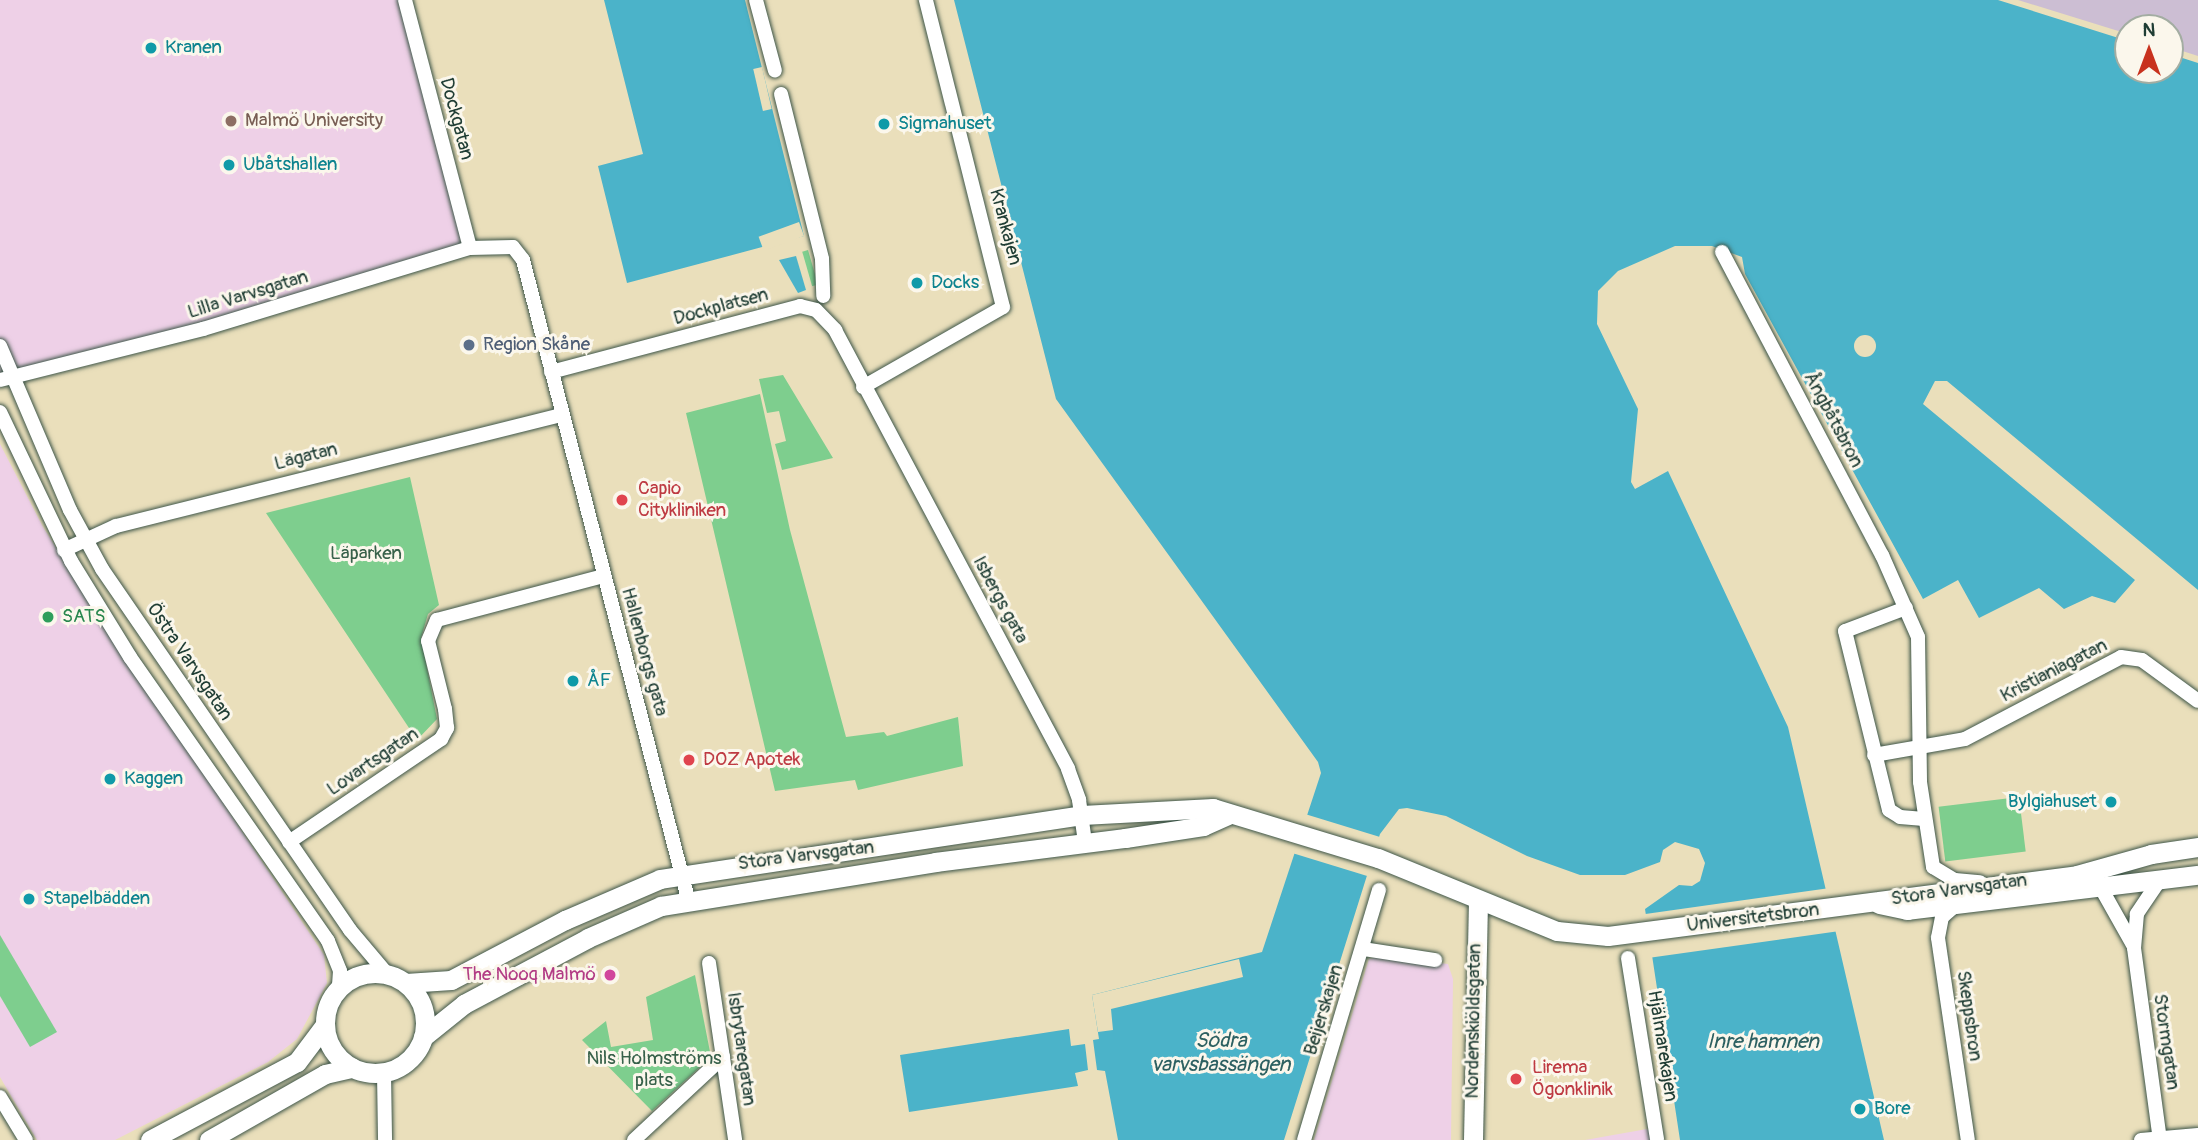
<!DOCTYPE html>
<html>
<head>
<meta charset="utf-8">
<style>
  body { margin:0 }
  #map { position:relative; width:2198px; height:1140px; overflow:hidden; background:#eadfbb; font-family:Pangolin,sans-serif }
  div>[style] { position:absolute }
  .built>* { inset:0; background:#eed0e7 }
  .industrial>* { inset:0; background:#ccbed3 }
  .green>* { inset:0; background:#7ece8e; transform-origin:0 0 }
  .water>* { inset:0; background:#4bb3c9 }
  .pier>* { inset:0; background:#eadfbb; transform-origin:0 0 }
  .round { border-radius:50% }
  .roads { filter:drop-shadow(0 0 2px #3d5548) drop-shadow(0 0 2px #3d5548) }
  .street>* { height:14px; margin:-7px; padding:0 7px; transform-origin:7px; border-radius:7px; background:#fff }
  .secondary>* { height:19px; margin:-9.5px; padding:0 9.5px; transform-origin:9.5px; border-radius:9.5px; background:#fff }
  .secondary>.ring { margin:-9.5px; padding:0; box-sizing:content-box; background:none; border:19px solid #fff; border-radius:50% }
  .dots>* { width:19px; height:19px; translate:-50% -50%; box-sizing:border-box; border:4px solid #fbf7ec; border-radius:50% }
  span { translate:-50% -50%; white-space:nowrap; text-align:center; line-height:1.15; -webkit-text-stroke:6px #fbf7ec; paint-order:stroke }
  .culture-label { font-size:19px; color:#0d838f }
  .left { translate:0 -50%; text-align:left }
  .right { translate:-100% -50%; text-align:right }
  .street-label { font-size:19px; color:#1f3d34 }
  .education-label { font-size:19px; color:#785e54 }
  .service-label { font-size:19px; color:#4e5e75 }
  .health-label { font-size:19px; color:#be3a42 }
  .park-label { font-size:19px; color:#37614a }
  .leisure-label { font-size:19px; color:#27864d }
  .hotel-label { font-size:19px; color:#b23c85 }
  .water-label { font-size:21px; color:#2c6061; font-style:italic }
  .north { position:absolute; left:2114px; top:14px; width:70px; height:70px; box-sizing:border-box; background:#fbf7ec; border:2px solid #a3ada2; border-radius:50%; rotate:0deg; font-size:19px; font-weight:700; line-height:28px; text-align:center; color:#1f3d34 }
  .north::after { content:''; display:block; margin:auto; width:24px; height:32px; background:#c8321e; clip-path:polygon(50% 0,100% 100%,50% 72%,0 100%) }
</style>
</head>
<body>
<div id="map">
  <div class="built">
    <div style="clip-path:polygon(0 0,405px 0,470px 248px,0 380px)"></div>
    <div style="clip-path:polygon(0 444px,43px 527px,101px 619px,324px 955px,327px 983px,297px 1039px,268px 1062px,115px 1140px,37px 1140px,0 1077px)"></div>
    <div style="clip-path:polygon(1384px 956px,1448px 964px,1453px 979px,1451px 1140px,1314px 1140px,1369px 959px)"></div>
    <div style="clip-path:polygon(1647px 1129px,1657px 1140px,1585px 1140px)"></div>
  </div>
  <div class="industrial">
    <div style="clip-path:polygon(2018px 0,2198px 0,2198px 56px,2170px 47px,2170px 28px,2128px 28px,2128px 34px)"></div>
  </div>
  <div class="green">
    <div style="left:808px;top:250px;width:36px;height:6px;rotate:74deg"></div>
    <div style="clip-path:polygon(783px 375px,833px 458px,782px 470px,775px 444px,786px 441px,779px 411px,767px 413px,759px 379px)"></div>
    <div style="clip-path:polygon(760px 394px,790px 530px,846px 737px,884px 732px,887px 736px,958px 717px,963px 766px,858px 790px,855px 780px,775px 791px,686px 413px)"></div>
    <div style="clip-path:polygon(410px 477px,439px 605px,428px 614px,421px 638px,437px 719px,417px 740px,266px 513px)"></div>
    <div style="left:2019px;top:797px;width:55px;height:81px;rotate:83deg"></div>
    <div style="clip-path:polygon(0 935px,57px 1032px,30px 1047px,0 996px)"></div>
    <div style="clip-path:polygon(695px 975px,711px 1057px,652px 1111px,582px 1040px,606px 1021px,611px 1047px,653px 1040px,646px 997px)"></div>
  </div>
  <div class="water">
    <div style="clip-path:polygon(604px 0,745px 0,804px 236px,627px 283px,598px 166px,643px 154px)"></div>
    <div style="clip-path:polygon(954px 0,1998px 0,2128px 41px,2128px 70px,2170px 70px,2170px 54px,2198px 63px,2198px 590px,1947px 381px,1935px 381px,1923px 404px,2135px 580px,2115px 603px,2092px 596px,2064px 609px,2039px 588px,1979px 618px,1958px 580px,1923px 599px,1745px 274px,1742px 257px,1712px 246px,1675px 246px,1618px 271px,1598px 291px,1597px 324px,1638px 409px,1631px 482px,1635px 489px,1668px 471px,1788px 727px,1884px 1140px,1680px 1140px,1645px 909px,1679px 885px,1692px 886px,1700px 881px,1705px 863px,1699px 849px,1675px 842px,1663px 850px,1660px 862px,1625px 875px,1580px 875px,1527px 856px,1446px 816px,1407px 808px,1399px 809px,1380px 834px,1284px 1140px,1118px 1140px,1105px 1071px,1097px 1070px,1093px 1040px,1099px 1039px,1092px 995px,1262px 952px,1321px 773px,1318px 762px,1056px 399px)"></div>
    <div style="clip-path:polygon(796px 256px,806px 290px,798px 293px,779px 260px)"></div>
    <div style="clip-path:polygon(1069px 1029px,1071px 1046px,1085px 1044px,1088px 1070px,1075px 1073px,1078px 1086px,909px 1112px,900px 1055px)"></div>
  </div>
  <div class="pier">
    <div style="left:762px;top:67px;width:43px;height:9px;rotate:77deg"></div>
    <div style="left:799px;top:222px;width:15px;height:43px;rotate:70deg"></div>
    <div class="round" style="left:1854px;top:335px;width:22px;height:22px"></div>
    <div style="left:1305px;top:814px;width:81px;height:41px;rotate:17deg"></div>
    <div style="left:1830px;top:888px;width:44px;height:190px;rotate:82deg"></div>
    <div style="clip-path:polygon(1239px 959px,1243px 977px,1111px 1009px,1113px 1030px,1098px 1032px,1092px 995px)"></div>
  </div>
  <div class="roads">
    <div class="street">
      <div style="left:405px;top:0;width:256px;rotate:75.3deg"></div>
      <div style="left:756px;top:0;width:73px;rotate:75deg"></div>
      <div style="left:781px;top:94px;width:170px;rotate:76deg"></div>
      <div style="left:822px;top:259px;width:37px;rotate:88deg"></div>
      <div style="left:1722px;top:252px;width:343px;rotate:62.2deg"></div>
      <div style="left:1882px;top:555px;width:90px;rotate:66.3deg"></div>
      <div style="left:1918px;top:637px;width:145px;rotate:89.2deg"></div>
      <div style="left:1920px;top:782px;width:86px;rotate:81.3deg"></div>
      <div style="left:1933px;top:867px;width:26px;rotate:31deg"></div>
      <div style="left:1955px;top:880px;width:25px;rotate:5deg"></div>
      <div style="left:0;top:346px;width:178px;rotate:66.9deg"></div>
      <div style="left:70px;top:510px;width:67px;rotate:61.5deg"></div>
      <div style="left:102px;top:569px;width:438px;rotate:55.5deg"></div>
      <div style="left:350px;top:930px;width:57px;rotate:49.9deg"></div>
      <div style="left:551px;top:372px;width:258px;rotate:-14.8deg"></div>
      <div style="left:800px;top:306px;width:16px;rotate:14deg"></div>
      <div style="left:816px;top:310px;width:28px;rotate:46deg"></div>
      <div style="left:835px;top:330px;width:497px;rotate:62deg"></div>
      <div style="left:1068px;top:769px;width:33px;rotate:70deg"></div>
      <div style="left:1079px;top:800px;width:42px;rotate:81.9deg"></div>
      <div style="left:0;top:380px;width:209px;rotate:-14.1deg"></div>
      <div style="left:203px;top:329px;width:279px;rotate:-16.9deg"></div>
      <div style="left:470px;top:248px;width:43px;rotate:-1.3deg"></div>
      <div style="left:513px;top:247px;width:16px;rotate:52deg"></div>
      <div style="left:523px;top:260px;width:660px;rotate:75.52deg"></div>
      <div style="left:863px;top:387px;width:161px;rotate:-29.7deg"></div>
      <div style="left:1003px;top:307px;width:317px;rotate:-104.1deg"></div>
      <div style="left:0;top:412px;width:165px;rotate:64.5deg"></div>
      <div style="left:71px;top:561px;width:113px;rotate:58.4deg"></div>
      <div style="left:130px;top:657px;width:346px;rotate:55.1deg"></div>
      <div style="left:328px;top:941px;width:32px;rotate:68deg"></div>
      <div style="left:340px;top:971px;width:16px;rotate:94deg"></div>
      <div style="left:64px;top:550px;width:57px;rotate:-24.8deg"></div>
      <div style="left:116px;top:526px;width:460px;rotate:-14deg"></div>
      <div style="left:1906px;top:608px;width:65px;rotate:159.3deg"></div>
      <div style="left:1845px;top:631px;width:184px;rotate:76.2deg"></div>
      <div style="left:1889px;top:810px;width:13px;rotate:32deg"></div>
      <div style="left:1900px;top:817px;width:24px;rotate:5deg"></div>
      <div style="left:1874px;top:755px;width:92px;rotate:-10deg"></div>
      <div style="left:1965px;top:739px;width:176px;rotate:-27.7deg"></div>
      <div style="left:2121px;top:657px;width:21px;rotate:8deg"></div>
      <div style="left:2142px;top:660px;width:69px;rotate:36.2deg"></div>
      <div style="left:289px;top:842px;width:184px;rotate:-34.1deg"></div>
      <div style="left:441px;top:739px;width:13px;rotate:-61deg"></div>
      <div style="left:447px;top:728px;width:19px;rotate:-96deg"></div>
      <div style="left:445px;top:709px;width:70px;rotate:-104deg"></div>
      <div style="left:428px;top:641px;width:23px;rotate:-67deg"></div>
      <div style="left:437px;top:620px;width:173px;rotate:-14.8deg"></div>
      <div style="left:2159px;top:881px;width:40px;rotate:124deg"></div>
      <div style="left:2137px;top:914px;width:34px;rotate:95deg"></div>
      <div style="left:2134px;top:948px;width:194px;rotate:82.3deg"></div>
      <div style="left:2101px;top:888px;width:65px;rotate:60.7deg"></div>
      <div style="left:1957px;top:904px;width:20px;rotate:139deg"></div>
      <div style="left:1942px;top:917px;width:21px;rotate:101deg"></div>
      <div style="left:1938px;top:938px;width:204px;rotate:81.6deg"></div>
      <div style="left:1363px;top:949px;width:73px;rotate:8.7deg"></div>
      <div style="left:1628px;top:958px;width:184px;rotate:80.9deg"></div>
      <div style="left:709px;top:963px;width:179px;rotate:81.6deg"></div>
      <div style="left:384px;top:1073px;width:67px;rotate:89.1deg"></div>
      <div style="left:0;top:1097px;width:50px;rotate:58.8deg"></div>
      <div style="left:634px;top:1140px;width:122px;rotate:-43deg"></div>
      <div style="left:1304px;top:1140px;width:261px;rotate:-73.3deg"></div>
      <div style="left:2141px;top:1140px;width:57px;rotate:-5deg"></div>
    </div>
    <div class="secondary">
      <div style="left:1879px;top:904px;width:29px;rotate:12deg"></div>
      <div style="left:1907px;top:910px;width:293px;rotate:-6.9deg"></div>
      <div class="ring" style="left:325px;top:973px;width:81px;height:81px"></div>
      <div style="left:406px;top:983px;width:45px;rotate:-3.8deg"></div>
      <div style="left:451px;top:980px;width:129px;rotate:-27.8deg"></div>
      <div style="left:565px;top:920px;width:103px;rotate:-23.3deg"></div>
      <div style="left:660px;top:879px;width:427px;rotate:-8.6deg"></div>
      <div style="left:1082px;top:815px;width:131px;rotate:-3.1deg"></div>
      <div style="left:1213px;top:808px;width:172px;rotate:16.9deg"></div>
      <div style="left:1378px;top:858px;width:193px;rotate:22.2deg"></div>
      <div style="left:1557px;top:931px;width:51px;rotate:5.6deg"></div>
      <div style="left:1608px;top:936px;width:473px;rotate:-7.4deg"></div>
      <div style="left:2077px;top:875px;width:77px;rotate:-15.8deg"></div>
      <div style="left:2151px;top:854px;width:48px;rotate:-8.5deg"></div>
      <div style="left:423px;top:1037px;width:53px;rotate:-38.8deg"></div>
      <div style="left:464px;top:1004px;width:140px;rotate:-28deg"></div>
      <div style="left:588px;top:938px;width:80px;rotate:-23.7deg"></div>
      <div style="left:661px;top:906px;width:278px;rotate:-9.1deg"></div>
      <div style="left:935px;top:862px;width:192px;rotate:-7.2deg"></div>
      <div style="left:1125px;top:838px;width:79px;rotate:-8.7deg"></div>
      <div style="left:1203px;top:826px;width:27px;rotate:-24deg"></div>
      <div style="left:150px;top:1140px;width:166px;rotate:-28deg"></div>
      <div style="left:297px;top:1062px;width:45px;rotate:-53.1deg"></div>
      <div style="left:209px;top:1140px;width:133px;rotate:-29.6deg"></div>
      <div style="left:325px;top:1074px;width:28px;rotate:-13deg"></div>
      <div style="left:1473px;top:1140px;width:238px;rotate:-88.8deg"></div>
    </div>
  </div>
  <div class="dots">
    <div style="left:151px;top:48px;background:#0f9aa8"></div>
    <div style="left:231px;top:121px;background:#8d6e63"></div>
    <div style="left:884px;top:124px;background:#0f9aa8"></div>
    <div style="left:229px;top:165px;background:#0f9aa8"></div>
    <div style="left:917px;top:283px;background:#0f9aa8"></div>
    <div style="left:469px;top:345px;background:#5c6f8a"></div>
    <div style="left:622px;top:500px;background:#e0444e"></div>
    <div style="left:48px;top:617px;background:#2e9e5b"></div>
    <div style="left:573px;top:681px;background:#0f9aa8"></div>
    <div style="left:689px;top:760px;background:#e0444e"></div>
    <div style="left:110px;top:779px;background:#0f9aa8"></div>
    <div style="left:2111px;top:802px;background:#0f9aa8"></div>
    <div style="left:29px;top:899px;background:#0f9aa8"></div>
    <div style="left:610px;top:975px;background:#d1479c"></div>
    <div style="left:1516px;top:1079px;background:#e0444e"></div>
    <div style="left:1860px;top:1109px;background:#0f9aa8"></div>
  </div>
  <div class="culture-label">
    <span class="left" style="left:165px;top:48px">Kranen</span>
    <span class="left" style="left:898px;top:124px">Sigmahuset</span>
    <span class="left" style="left:243px;top:165px">Ubåtshallen</span>
    <span class="left" style="left:931px;top:283px">Docks</span>
    <span class="left" style="left:587px;top:681px">ÅF</span>
    <span class="left" style="left:124px;top:779px">Kaggen</span>
    <span class="right" style="left:2097px;top:802px">Bylgiahuset</span>
    <span class="left" style="left:43px;top:899px">Stapelbädden</span>
    <span class="left" style="left:1874px;top:1109px">Bore</span>
  </div>
  <div class="street-label">
    <span style="left:456px;top:119px;rotate:75deg">Dockgatan</span>
    <span style="left:1005px;top:227px;rotate:75deg">Krankajen</span>
    <span style="left:248px;top:295px;rotate:-17deg">Lilla Varvsgatan</span>
    <span style="left:721px;top:307px;rotate:-15deg">Dockplatsen</span>
    <span style="left:1833px;top:420px;rotate:62deg">Ångbåtsbron</span>
    <span style="left:306px;top:457px;rotate:-14deg">Lägatan</span>
    <span style="left:1000px;top:600px;rotate:62deg">Isbergs gata</span>
    <span style="left:644px;top:652px;rotate:75deg">Hallenborgs gata</span>
    <span style="left:189px;top:662px;rotate:56deg">Östra Varvsgatan</span>
    <span style="left:2054px;top:671px;rotate:-27deg">Kristianiagatan</span>
    <span style="left:373px;top:762px;rotate:-34deg">Lovartsgatan</span>
    <span style="left:806px;top:856px;rotate:-7deg">Stora Varvsgatan</span>
    <span style="left:1959px;top:890px;rotate:-8deg">Stora Varvsgatan</span>
    <span style="left:1753px;top:918px;rotate:-7deg">Universitetsbron</span>
    <span style="left:1324px;top:1010px;rotate:-73deg">Beijerskajen</span>
    <span style="left:1969px;top:1016px;rotate:82deg">Skeppsbron</span>
    <span style="left:1474px;top:1021px;rotate:-89deg">Nordenskiöldsgatan</span>
    <span style="left:2166px;top:1042px;rotate:82deg">Stormgatan</span>
    <span style="left:1662px;top:1046px;rotate:81deg">Hjälmarekajen</span>
    <span style="left:741px;top:1049px;rotate:82deg">Isbrytaregatan</span>
  </div>
  <div class="education-label">
    <span class="left" style="left:245px;top:121px">Malmö University</span>
  </div>
  <div class="service-label">
    <span class="left" style="left:483px;top:345px">Region Skåne</span>
  </div>
  <div class="health-label">
    <span class="left" style="left:638px;top:500px">Capio<br>Citykliniken</span>
    <span class="left" style="left:703px;top:760px">DOZ Apotek</span>
    <span class="left" style="left:1532px;top:1079px">Lirema<br>Ögonklinik</span>
  </div>
  <div class="park-label">
    <span style="left:366px;top:554px">Läparken</span>
    <span style="left:654px;top:1070px">Nils Holmströms<br>plats</span>
  </div>
  <div class="leisure-label">
    <span class="left" style="left:62px;top:617px">SATS</span>
  </div>
  <div class="hotel-label">
    <span class="right" style="left:596px;top:975px">The Nooq Malmö</span>
  </div>
  <div class="water-label">
    <span style="left:1221px;top:1053px">Södra<br>varvsbassängen</span>
    <span style="left:1763px;top:1042px">Inre hamnen</span>
  </div>
  <div class="north">N</div>
</div>
</body>
</html>
